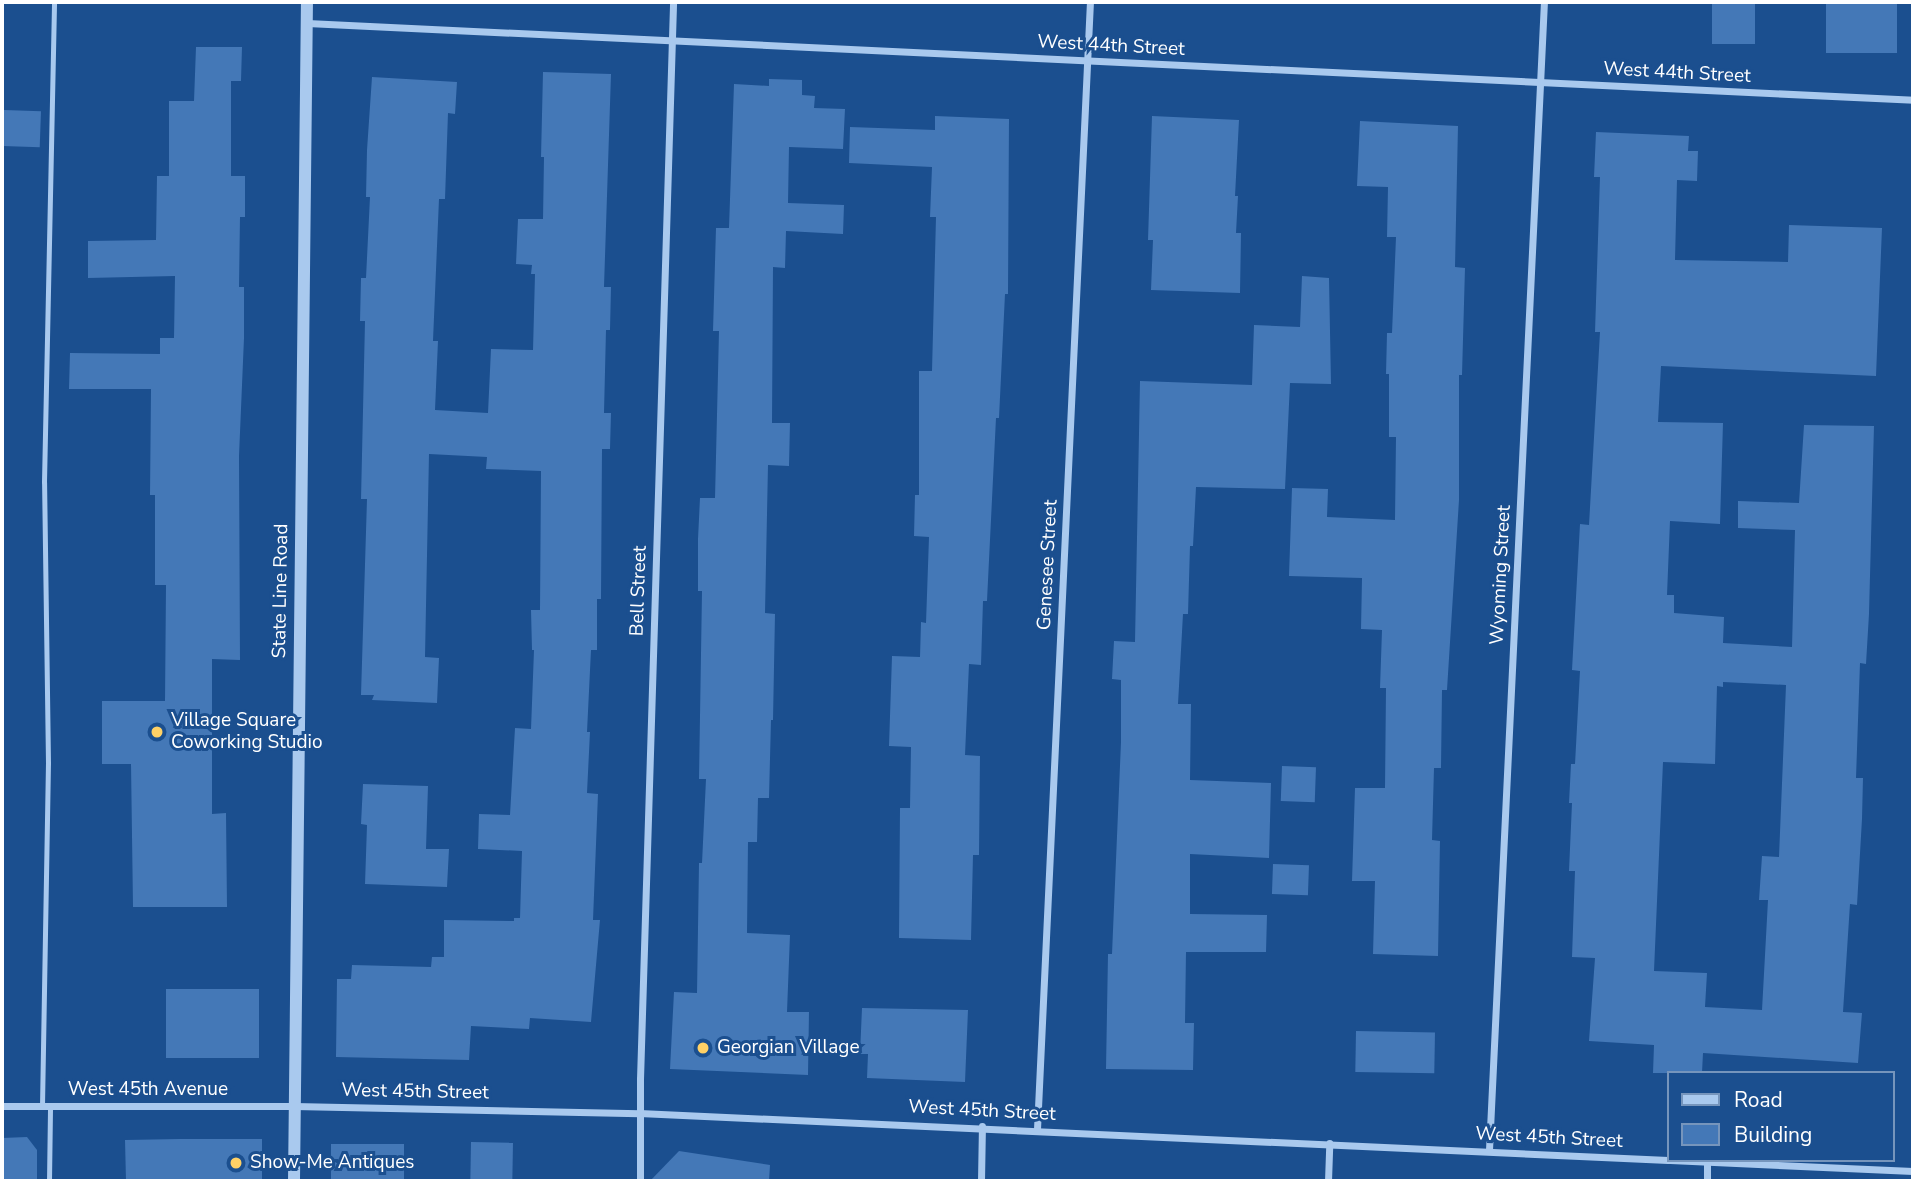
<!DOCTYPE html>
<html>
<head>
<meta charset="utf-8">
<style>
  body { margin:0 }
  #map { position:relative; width:1915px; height:1183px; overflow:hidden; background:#1b4f8f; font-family:"Nunito Sans",sans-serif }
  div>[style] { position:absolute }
  .building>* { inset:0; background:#4478b7; transform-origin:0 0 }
  .service>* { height:5px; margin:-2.5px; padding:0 2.5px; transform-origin:2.5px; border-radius:2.5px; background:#a9c9ee }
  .minor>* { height:7px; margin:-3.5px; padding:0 3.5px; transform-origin:3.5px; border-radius:3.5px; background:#a9c9ee }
  .tertiary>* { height:12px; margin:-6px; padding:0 6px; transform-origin:6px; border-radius:6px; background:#a9c9ee }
  .dots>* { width:19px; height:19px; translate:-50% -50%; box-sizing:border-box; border:4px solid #1b4f8f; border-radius:50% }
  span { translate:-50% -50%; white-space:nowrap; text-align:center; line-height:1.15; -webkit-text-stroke:6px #1b4f8f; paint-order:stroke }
  .street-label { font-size:19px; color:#fff }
  .poi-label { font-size:19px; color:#fff }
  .left { translate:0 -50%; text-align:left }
  .frame { position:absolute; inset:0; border:4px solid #fff; pointer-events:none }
  .legend { position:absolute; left:1667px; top:1071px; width:228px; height:91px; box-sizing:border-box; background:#1b4f8f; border:2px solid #7695bc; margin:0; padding:9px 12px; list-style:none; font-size:21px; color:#fff }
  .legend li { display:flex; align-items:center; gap:14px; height:35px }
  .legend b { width:35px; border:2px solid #7695bc }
</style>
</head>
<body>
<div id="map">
  <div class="building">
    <div style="left:1712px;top:2px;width:43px;height:42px"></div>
    <div style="left:1826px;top:2px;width:71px;height:51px"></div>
    <div style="clip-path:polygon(196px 47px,242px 47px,241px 81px,231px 81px,231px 176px,245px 176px,245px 217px,240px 217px,239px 287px,244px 287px,244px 338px,239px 456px,240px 660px,212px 659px,212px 814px,226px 813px,227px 907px,133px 907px,131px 764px,102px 764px,102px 701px,165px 701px,166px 585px,155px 585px,155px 495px,150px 495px,151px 389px,69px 389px,70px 353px,160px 354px,160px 338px,174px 338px,175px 276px,88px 278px,88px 241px,156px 240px,157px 176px,169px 176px,169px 101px,194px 101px)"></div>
    <div style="clip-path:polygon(543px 72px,611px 74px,604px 287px,611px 287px,610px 330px,606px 330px,604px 413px,611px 413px,610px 449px,602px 449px,601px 599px,597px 599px,597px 650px,591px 650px,587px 732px,590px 732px,587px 793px,598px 794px,593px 920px,600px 920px,591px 1022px,530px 1018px,529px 1029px,471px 1026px,469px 1060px,336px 1057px,337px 979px,351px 979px,352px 965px,431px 967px,432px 957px,444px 957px,444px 920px,514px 921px,514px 918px,520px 918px,522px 851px,478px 849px,479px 814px,510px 815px,515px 728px,531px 729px,534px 650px,532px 650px,531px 610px,540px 610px,541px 471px,486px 469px,487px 457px,429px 454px,425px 657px,439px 658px,437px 703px,372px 700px,374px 695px,361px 695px,367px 499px,361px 499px,365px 321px,360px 321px,361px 278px,366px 278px,370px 197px,366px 197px,367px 150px,372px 77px,457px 82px,455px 114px,448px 113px,445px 199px,439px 199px,433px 341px,438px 341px,435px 410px,488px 413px,491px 349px,533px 350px,535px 274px,531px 274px,532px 265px,516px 264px,518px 219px,543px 219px,544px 157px,541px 157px)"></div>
    <div style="clip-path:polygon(769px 79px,802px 80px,802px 95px,815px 96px,814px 108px,845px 109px,843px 149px,789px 147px,788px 203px,844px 205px,843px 234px,786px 231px,785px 268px,773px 267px,772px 423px,790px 423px,789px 466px,768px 465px,765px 613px,775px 614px,773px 720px,771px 720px,769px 798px,758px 798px,757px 842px,748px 842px,747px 933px,790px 935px,787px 1012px,809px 1012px,808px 1075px,670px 1069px,674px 992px,697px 993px,699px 863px,702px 863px,706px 779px,699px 779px,702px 591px,698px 591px,698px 539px,700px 498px,715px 498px,719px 331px,713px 331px,716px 228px,729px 228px,734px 84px,769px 86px)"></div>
    <div style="left:4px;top:110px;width:37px;height:36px;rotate:2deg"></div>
    <div style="clip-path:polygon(935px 116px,1009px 119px,1008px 294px,1005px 294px,999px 418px,996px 418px,987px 601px,983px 601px,981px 665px,969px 664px,965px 755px,980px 756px,979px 855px,973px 855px,971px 940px,899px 938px,900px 808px,910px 808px,911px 747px,889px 746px,892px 656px,920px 657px,921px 622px,926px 623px,929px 537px,914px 536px,915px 495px,919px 495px,919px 371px,932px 371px,936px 217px,930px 217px,932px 167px,849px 163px,850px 127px,935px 130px)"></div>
    <div style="clip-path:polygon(1152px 116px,1239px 120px,1235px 196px,1238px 196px,1236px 233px,1241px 233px,1240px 293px,1151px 290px,1153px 240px,1148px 240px)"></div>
    <div style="clip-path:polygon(1360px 121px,1458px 126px,1455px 267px,1465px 268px,1462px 375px,1459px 375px,1459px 500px,1447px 690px,1442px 690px,1441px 768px,1434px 768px,1432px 840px,1440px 841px,1438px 956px,1373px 954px,1375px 881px,1352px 881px,1355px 788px,1385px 788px,1386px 688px,1380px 688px,1382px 630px,1361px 629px,1362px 578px,1289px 576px,1292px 488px,1328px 489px,1327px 517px,1395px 520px,1396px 437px,1389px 437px,1389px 374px,1386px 374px,1387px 333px,1392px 333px,1396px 237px,1387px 237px,1388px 187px,1357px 186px)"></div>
    <div style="clip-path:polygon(evenodd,1596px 132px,1689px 136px,1688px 151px,1698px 151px,1697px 181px,1677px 180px,1675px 260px,1788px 262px,1789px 225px,1882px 228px,1876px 376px,1661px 366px,1658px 422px,1723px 423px,1720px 524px,1670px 521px,1667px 595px,1674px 595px,1674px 613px,1724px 617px,1723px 643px,1792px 647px,1795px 530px,1738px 528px,1738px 501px,1799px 503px,1804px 425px,1874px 426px,1869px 614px,1866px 664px,1860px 663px,1856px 778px,1863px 778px,1862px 819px,1857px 905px,1850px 904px,1843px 1012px,1862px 1013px,1858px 1063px,1703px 1053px,1702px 1073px,1653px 1073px,1654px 1045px,1589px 1041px,1595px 958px,1572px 957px,1575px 871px,1569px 871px,1572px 803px,1569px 803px,1571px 764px,1575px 764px,1580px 671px,1572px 670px,1580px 524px,1589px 525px,1600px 332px,1595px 332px,1600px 177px,1594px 177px,1596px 132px,1723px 682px,1786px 685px,1779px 857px,1762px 856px,1759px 900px,1768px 900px,1762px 1010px,1705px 1007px,1707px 973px,1654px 971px,1663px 762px,1715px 764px,1717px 686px,1723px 687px,1723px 682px)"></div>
    <div style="clip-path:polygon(1302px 276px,1329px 278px,1331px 384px,1290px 383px,1285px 489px,1196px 487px,1193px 546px,1190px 546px,1188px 614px,1183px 614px,1178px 704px,1191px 704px,1190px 780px,1271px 783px,1269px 858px,1190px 854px,1190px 914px,1267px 915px,1266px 952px,1186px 952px,1185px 1023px,1194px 1023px,1193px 1070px,1106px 1069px,1108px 954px,1112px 954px,1121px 742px,1121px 680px,1112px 679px,1114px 641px,1135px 642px,1140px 381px,1252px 385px,1254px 325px,1300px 327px)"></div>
    <div style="left:1282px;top:766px;width:34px;height:35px;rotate:2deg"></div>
    <div style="clip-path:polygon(363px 784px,428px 786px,426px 849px,449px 849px,447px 887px,365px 884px,367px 825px,361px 824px)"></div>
    <div style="left:1273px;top:864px;width:36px;height:30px;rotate:2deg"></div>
    <div style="left:166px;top:989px;width:93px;height:69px"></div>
    <div style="clip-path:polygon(862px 1008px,968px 1010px,965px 1082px,867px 1078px,868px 1054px,860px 1054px)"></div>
    <div style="left:1356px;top:1031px;width:79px;height:41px;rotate:1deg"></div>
    <div style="clip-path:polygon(27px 1137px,37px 1150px,37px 1181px,2px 1181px,2px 1138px)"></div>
    <div style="clip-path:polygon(180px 1139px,262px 1139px,262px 1181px,126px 1181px,125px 1140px)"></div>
    <div style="left:471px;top:1142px;width:42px;height:39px;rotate:1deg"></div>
    <div style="left:331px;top:1144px;width:73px;height:37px"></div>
    <div style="clip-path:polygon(679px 1151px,770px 1165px,769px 1181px,650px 1181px)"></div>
  </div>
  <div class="service">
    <div style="left:42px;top:1106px;width:343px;rotate:-89deg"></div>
    <div style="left:48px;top:763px;width:281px;rotate:-90.8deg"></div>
    <div style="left:44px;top:482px;width:480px;rotate:-88.8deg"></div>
    <div style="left:49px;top:1181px;width:75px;rotate:-89.2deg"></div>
  </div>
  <div class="minor">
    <div style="left:307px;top:23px;width:1608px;rotate:2.74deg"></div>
    <div style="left:2px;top:1106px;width:292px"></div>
    <div style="left:294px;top:1106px;width:345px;rotate:1.2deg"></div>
    <div style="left:639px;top:1113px;width:1030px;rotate:2.62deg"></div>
    <div style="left:1037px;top:1129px;width:1128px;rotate:-87.31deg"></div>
    <div style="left:1489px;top:1150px;width:1149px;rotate:-87.26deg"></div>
    <div style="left:1670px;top:1160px;width:243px;rotate:2.6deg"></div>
    <div style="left:640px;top:1181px;width:102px;rotate:-90deg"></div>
    <div style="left:640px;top:1079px;width:1078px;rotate:-88.24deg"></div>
    <div style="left:981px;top:1181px;width:55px;rotate:-89deg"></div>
    <div style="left:1328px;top:1181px;width:38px;rotate:-88deg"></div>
    <div style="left:1707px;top:1181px;width:19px;rotate:-90deg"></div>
  </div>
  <div class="tertiary">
    <div style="left:294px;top:1181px;width:1179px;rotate:-89.37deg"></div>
  </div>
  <div class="dots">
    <div style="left:157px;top:732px;background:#ffd166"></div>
    <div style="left:703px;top:1048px;background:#ffd166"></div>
    <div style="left:236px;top:1163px;background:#ffd166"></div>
  </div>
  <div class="street-label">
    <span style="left:1111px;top:46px;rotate:3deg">West 44th Street</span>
    <span style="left:1677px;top:73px;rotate:3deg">West 44th Street</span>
    <span style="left:1048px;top:565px;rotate:-87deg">Genesee Street</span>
    <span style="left:1501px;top:575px;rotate:-87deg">Wyoming Street</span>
    <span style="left:281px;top:591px;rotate:-89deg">State Line Road</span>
    <span style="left:639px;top:591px;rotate:-88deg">Bell Street</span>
    <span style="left:148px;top:1090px">West 45th Avenue</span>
    <span style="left:415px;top:1092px;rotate:1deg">West 45th Street</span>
    <span style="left:982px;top:1111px;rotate:3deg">West 45th Street</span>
    <span style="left:1549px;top:1138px;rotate:3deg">West 45th Street</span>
  </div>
  <div class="poi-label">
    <span class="left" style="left:171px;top:732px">Village Square<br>Coworking Studio</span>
    <span class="left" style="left:717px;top:1048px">Georgian Village</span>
    <span class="left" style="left:250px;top:1163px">Show-Me Antiques</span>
  </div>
  <div class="frame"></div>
  <ul class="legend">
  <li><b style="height:9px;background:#a9c9ee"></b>Road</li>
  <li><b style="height:19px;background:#4478b7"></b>Building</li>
  </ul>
</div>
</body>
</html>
